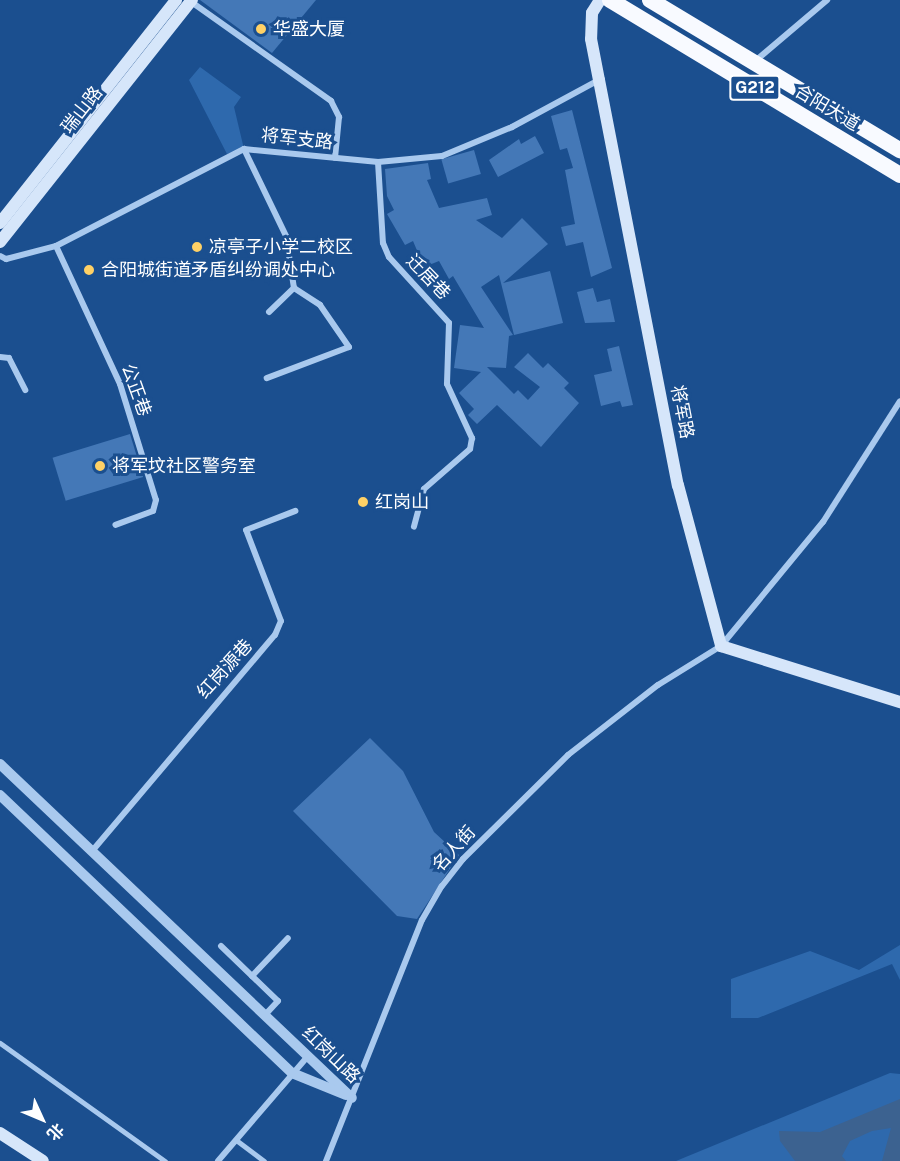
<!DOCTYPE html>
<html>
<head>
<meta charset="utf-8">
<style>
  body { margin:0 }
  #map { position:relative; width:900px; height:1161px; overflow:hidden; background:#1b4f8f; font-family:"Public Sans","Noto Sans SC",sans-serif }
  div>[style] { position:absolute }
  .green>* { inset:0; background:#2e69ad }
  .water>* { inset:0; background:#3c6290 }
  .building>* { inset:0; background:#4478b7; transform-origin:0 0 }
  .pedestrian>* { height:5px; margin:-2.5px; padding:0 2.5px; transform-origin:2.5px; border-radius:2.5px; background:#a9c9ee }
  .minor>* { height:6px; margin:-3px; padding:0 3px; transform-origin:3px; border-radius:3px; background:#a9c9ee }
  .tertiary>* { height:10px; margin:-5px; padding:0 5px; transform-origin:5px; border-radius:5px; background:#a9c9ee }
  .secondary>* { height:12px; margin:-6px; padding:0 6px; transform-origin:6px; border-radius:6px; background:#d6e6fa }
  .trunk>* { height:16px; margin:-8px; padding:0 8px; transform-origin:8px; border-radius:8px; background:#f8faff }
  .dots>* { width:16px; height:16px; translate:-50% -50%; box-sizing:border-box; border:3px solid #1b4f8f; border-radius:50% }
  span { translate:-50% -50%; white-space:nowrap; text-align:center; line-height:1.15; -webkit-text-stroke:6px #1b4f8f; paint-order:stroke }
  .shield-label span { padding:2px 4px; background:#1b4f8f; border:2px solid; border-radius:4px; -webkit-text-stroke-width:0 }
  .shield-label { font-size:16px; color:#fff; font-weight:700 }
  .poi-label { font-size:18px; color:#fff }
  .left { translate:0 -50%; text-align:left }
  .street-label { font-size:18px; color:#fff }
  .north { position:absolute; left:12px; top:1089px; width:60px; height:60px; -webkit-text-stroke:4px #1b4f8f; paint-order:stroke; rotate:134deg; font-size:16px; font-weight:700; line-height:24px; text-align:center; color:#fff }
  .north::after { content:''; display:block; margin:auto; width:21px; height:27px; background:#fff; clip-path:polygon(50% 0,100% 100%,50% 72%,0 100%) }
</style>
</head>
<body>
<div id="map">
  <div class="green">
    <div style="clip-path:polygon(200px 67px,241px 97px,234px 107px,244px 149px,227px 154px,189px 80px)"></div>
    <div style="clip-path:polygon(900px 945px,900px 980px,892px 964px,758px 1018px,731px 1018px,731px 979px,810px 951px,859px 970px)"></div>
    <div style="clip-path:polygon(890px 1073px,900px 1074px,900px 1161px,676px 1161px)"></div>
  </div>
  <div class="water">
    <div style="clip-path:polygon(900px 1099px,900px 1161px,882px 1161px,891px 1128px,872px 1131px,850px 1141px,842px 1156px,846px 1161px,795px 1161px,780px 1141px,779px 1131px,820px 1132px)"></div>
  </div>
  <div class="building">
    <div style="clip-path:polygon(200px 0,316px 0,272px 53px)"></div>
    <div style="clip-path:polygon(572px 110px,612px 268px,591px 277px,583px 242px,566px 246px,561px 227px,575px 224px,565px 170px,573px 168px,567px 148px,560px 150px,551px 116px)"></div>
    <div style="clip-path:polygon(535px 136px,544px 153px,498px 177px,489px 160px,519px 139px,521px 144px)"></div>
    <div style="left:474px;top:150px;width:25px;height:34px;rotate:74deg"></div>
    <div style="clip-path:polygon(428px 163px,431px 179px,427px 180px,439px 208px,487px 198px,492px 215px,476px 220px,502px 238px,522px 218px,548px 244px,503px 283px,550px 271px,563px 323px,514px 335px,499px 275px,481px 287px,513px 335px,509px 336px,506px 368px,487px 367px,514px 394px,518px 390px,528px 400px,540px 387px,514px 367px,528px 353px,543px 368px,548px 363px,569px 383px,564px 388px,579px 403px,541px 447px,497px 405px,477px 424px,468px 415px,474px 409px,459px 393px,481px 372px,454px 368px,460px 325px,484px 328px,453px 276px,449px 279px,439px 261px,424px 267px,413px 241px,405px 245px,387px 214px,394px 210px,387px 196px,385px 169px)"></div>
    <div style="clip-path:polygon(593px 288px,597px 302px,610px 299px,615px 322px,585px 323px,577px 292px)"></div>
    <div style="clip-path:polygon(619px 346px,633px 405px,622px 407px,620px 401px,601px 406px,594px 375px,612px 371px,607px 349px)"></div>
    <div style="left:130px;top:434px;width:45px;height:81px;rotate:73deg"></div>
    <div style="clip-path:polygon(370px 738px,403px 771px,434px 832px,459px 855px,417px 919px,397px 916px,293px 811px)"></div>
  </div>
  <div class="pedestrian">
    <div style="left:0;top:1043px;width:203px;rotate:35.6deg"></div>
    <div style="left:236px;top:1140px;width:35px;rotate:37deg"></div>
  </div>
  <div class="minor">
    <div style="left:190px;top:1px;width:173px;rotate:35.3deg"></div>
    <div style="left:331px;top:101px;width:18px;rotate:63deg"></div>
    <div style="left:339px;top:117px;width:41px;rotate:95.6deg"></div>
    <div style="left:754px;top:62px;width:96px;rotate:-40.3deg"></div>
    <div style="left:244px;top:149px;width:97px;rotate:64.2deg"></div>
    <div style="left:286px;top:236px;width:53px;rotate:81.3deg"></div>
    <div style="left:294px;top:288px;width:31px;rotate:33deg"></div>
    <div style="left:320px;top:305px;width:51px;rotate:55.4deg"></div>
    <div style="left:349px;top:347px;width:88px;rotate:159.3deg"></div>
    <div style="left:378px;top:162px;width:81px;rotate:86.5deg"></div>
    <div style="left:383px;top:243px;width:15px;rotate:67deg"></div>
    <div style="left:389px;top:257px;width:89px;rotate:47.7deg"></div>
    <div style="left:449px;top:323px;width:61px;rotate:91.9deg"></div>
    <div style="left:447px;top:384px;width:60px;rotate:65.2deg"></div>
    <div style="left:472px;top:438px;width:11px;rotate:100deg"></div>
    <div style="left:470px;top:449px;width:61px;rotate:139deg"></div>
    <div style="left:424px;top:489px;width:39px;rotate:105deg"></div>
    <div style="left:56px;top:246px;width:152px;rotate:65.1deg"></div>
    <div style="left:120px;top:384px;width:121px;rotate:72.8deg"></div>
    <div style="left:156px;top:500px;width:11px;rotate:105deg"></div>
    <div style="left:153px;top:511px;width:40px;rotate:159.8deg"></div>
    <div style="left:0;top:256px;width:7px;rotate:27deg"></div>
    <div style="left:6px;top:259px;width:52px;rotate:-14.6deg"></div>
    <div style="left:56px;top:246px;width:212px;rotate:-27.3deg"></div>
    <div style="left:244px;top:149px;width:135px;rotate:5.5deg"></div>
    <div style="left:378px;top:162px;width:64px;rotate:-5.4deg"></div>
    <div style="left:442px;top:156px;width:76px;rotate:-22.5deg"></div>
    <div style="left:512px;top:127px;width:99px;rotate:-28.4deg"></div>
    <div style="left:269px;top:312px;width:35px;rotate:-44deg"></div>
    <div style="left:0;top:357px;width:9px;rotate:6deg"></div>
    <div style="left:9px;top:358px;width:36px;rotate:63deg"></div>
    <div style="left:93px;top:850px;width:282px;rotate:-49.8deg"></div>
    <div style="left:275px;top:635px;width:15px;rotate:-67deg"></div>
    <div style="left:281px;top:621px;width:97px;rotate:-111deg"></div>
    <div style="left:246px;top:530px;width:53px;rotate:-21.2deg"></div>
    <div style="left:221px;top:946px;width:79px;rotate:44deg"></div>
    <div style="left:278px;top:1001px;width:19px;rotate:133deg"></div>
    <div style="left:252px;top:976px;width:52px;rotate:-46.5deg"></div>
    <div style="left:218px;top:1161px;width:138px;rotate:-49.4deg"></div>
    <div style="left:326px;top:1161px;width:259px;rotate:-68.3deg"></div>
    <div style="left:422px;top:920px;width:39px;rotate:-60deg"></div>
    <div style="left:442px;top:886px;width:34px;rotate:-52deg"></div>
    <div style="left:463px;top:859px;width:148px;rotate:-44.7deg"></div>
    <div style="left:568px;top:755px;width:114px;rotate:-37.9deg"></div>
    <div style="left:658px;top:685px;width:74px;rotate:-31.8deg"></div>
    <div style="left:721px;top:646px;width:161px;rotate:-50.6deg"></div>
    <div style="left:823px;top:522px;width:143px;rotate:-57.5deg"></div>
  </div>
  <div class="tertiary">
    <div style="left:0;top:764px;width:485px;rotate:43.5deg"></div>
    <div style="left:0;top:795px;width:403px;rotate:43.6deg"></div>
    <div style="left:292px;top:1073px;width:58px;rotate:22.2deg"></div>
  </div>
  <div class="secondary">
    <div style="left:600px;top:0;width:15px;rotate:122deg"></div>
    <div style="left:592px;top:13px;width:26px;rotate:92deg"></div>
    <div style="left:591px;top:39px;width:42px;rotate:79deg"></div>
    <div style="left:599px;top:80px;width:413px;rotate:79deg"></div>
    <div style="left:678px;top:485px;width:167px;rotate:75deg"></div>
    <div style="left:721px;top:646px;width:188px;rotate:17.4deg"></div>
    <div style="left:0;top:223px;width:284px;rotate:-51.7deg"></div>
    <div style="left:0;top:242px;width:309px;rotate:-51.6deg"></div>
    <div style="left:0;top:1133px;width:51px;rotate:33.1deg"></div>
  </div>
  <div class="trunk">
    <div style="left:610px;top:0;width:339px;rotate:31.1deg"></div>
    <div style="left:650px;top:0;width:292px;rotate:31deg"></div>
  </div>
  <div class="dots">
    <div style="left:261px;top:29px;background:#ffd166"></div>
    <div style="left:197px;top:247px;background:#ffd166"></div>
    <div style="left:89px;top:270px;background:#ffd166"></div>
    <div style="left:100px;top:466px;background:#ffd166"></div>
    <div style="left:363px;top:502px;background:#ffd166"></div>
  </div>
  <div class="shield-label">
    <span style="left:755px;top:88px">G212</span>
  </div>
  <div class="poi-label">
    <span class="left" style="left:273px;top:29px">华盛大厦</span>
    <span class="left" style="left:209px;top:247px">凉亭子小学二校区</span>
    <span class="left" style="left:101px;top:270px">合阳城街道矛盾纠纷调处中心</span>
    <span class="left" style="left:112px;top:466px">将军坟社区警务室</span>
    <span class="left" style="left:375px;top:502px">红岗山</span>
  </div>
  <div class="street-label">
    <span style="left:827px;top:108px;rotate:31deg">合阳大道</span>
    <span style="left:82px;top:110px;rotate:-52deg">瑞山路</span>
    <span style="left:297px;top:139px;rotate:6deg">将军支路</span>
    <span style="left:428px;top:277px;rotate:46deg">迁居巷</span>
    <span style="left:136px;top:390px;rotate:70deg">公正巷</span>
    <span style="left:682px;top:412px;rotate:79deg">将军路</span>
    <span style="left:225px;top:669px;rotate:-48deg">红岗源巷</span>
    <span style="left:454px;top:849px;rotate:-48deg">名人街</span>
    <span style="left:331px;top:1055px;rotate:44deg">红岗山路</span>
  </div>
  <div class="north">北</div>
</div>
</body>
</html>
